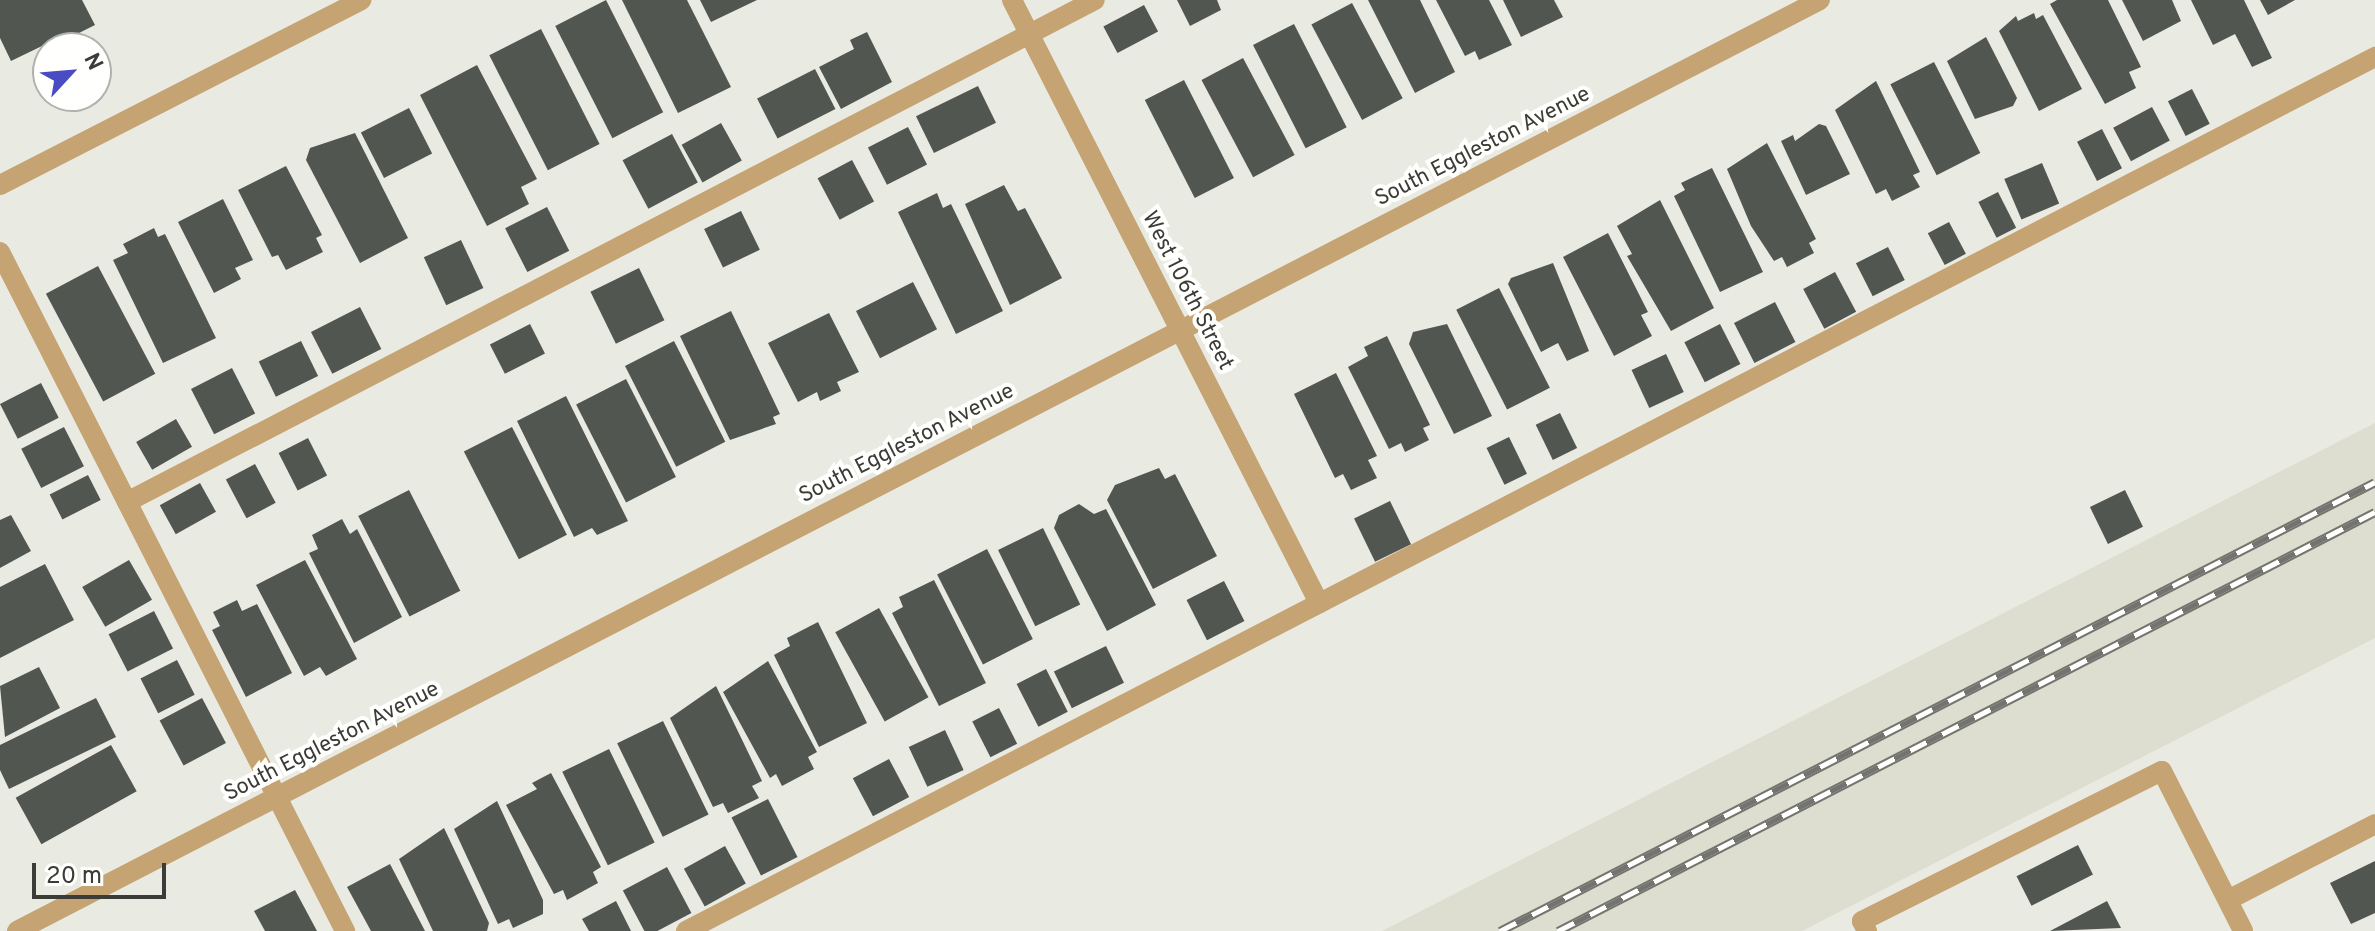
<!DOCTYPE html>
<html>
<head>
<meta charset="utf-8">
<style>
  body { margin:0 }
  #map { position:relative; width:2375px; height:931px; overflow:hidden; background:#e9eae2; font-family:Overpass,sans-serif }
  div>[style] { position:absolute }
  .built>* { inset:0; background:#dddecf }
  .building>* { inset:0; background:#515651; transform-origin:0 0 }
  .service>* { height:20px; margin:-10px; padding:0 10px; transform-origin:10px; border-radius:10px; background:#c5a372 }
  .minor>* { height:20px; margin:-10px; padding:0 10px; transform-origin:10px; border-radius:10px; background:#c5a372 }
  .rail>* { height:9px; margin-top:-4.5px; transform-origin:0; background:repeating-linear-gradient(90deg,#fffffe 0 18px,#73736f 0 36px); box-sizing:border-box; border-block:2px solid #73736f }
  span { translate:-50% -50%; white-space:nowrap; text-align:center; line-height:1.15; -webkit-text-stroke:8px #fffffe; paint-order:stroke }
  .street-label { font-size:22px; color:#3b3b38 }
  .north { position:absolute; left:32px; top:32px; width:80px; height:80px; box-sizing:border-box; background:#fffffe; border:2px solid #b1b1af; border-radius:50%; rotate:64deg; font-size:22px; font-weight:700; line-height:32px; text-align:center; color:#3b3b38 }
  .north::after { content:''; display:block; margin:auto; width:28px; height:36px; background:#494cc2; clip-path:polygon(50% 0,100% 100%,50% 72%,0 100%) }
  .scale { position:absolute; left:32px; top:863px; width:134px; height:36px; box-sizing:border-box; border:4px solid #3b3b38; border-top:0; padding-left:10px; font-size:24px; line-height:28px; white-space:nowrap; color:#3b3b38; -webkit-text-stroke:6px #fffffe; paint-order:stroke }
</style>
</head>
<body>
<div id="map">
  <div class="built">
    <div style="clip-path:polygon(2375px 423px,2375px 638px,1802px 931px,1382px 931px)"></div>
  </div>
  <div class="building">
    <div style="clip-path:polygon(0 0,82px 0,95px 25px,65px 40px,69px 47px,48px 48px,48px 59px,42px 46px,11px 61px,0 38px)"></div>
    <div style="left:606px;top:0;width:126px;height:57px;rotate:63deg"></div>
    <div style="clip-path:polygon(622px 0,687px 0,731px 87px,678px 113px)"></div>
    <div style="clip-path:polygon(700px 0,757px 0,711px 22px)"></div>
    <div style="clip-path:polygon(1177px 0,1217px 0,1221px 10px,1190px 26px)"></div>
    <div style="clip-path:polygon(1368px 0,1420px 0,1455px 72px,1415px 93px)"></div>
    <div style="clip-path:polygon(1436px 0,1489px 0,1512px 45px,1479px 60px,1475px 51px,1465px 56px)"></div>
    <div style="clip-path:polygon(1503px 0,1554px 0,1563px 17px,1521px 37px)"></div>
    <div style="clip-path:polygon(2057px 0,2108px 0,2141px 67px,2129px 72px,2136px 88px,2105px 104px,2050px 4px)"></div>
    <div style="clip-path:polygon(2122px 0,2172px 0,2181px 21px,2143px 41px)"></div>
    <div style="clip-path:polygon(2191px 0,2244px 0,2272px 58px,2252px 67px,2235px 34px,2213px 45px)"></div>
    <div style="clip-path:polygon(2260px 0,2295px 0,2268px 15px)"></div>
    <div style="left:1352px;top:3px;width:108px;height:46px;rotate:62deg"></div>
    <div style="left:1144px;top:5px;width:30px;height:46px;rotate:62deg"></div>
    <div style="clip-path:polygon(2034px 13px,2036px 19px,2043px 15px,2082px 89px,2039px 111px,1999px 31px,2016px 16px,2018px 21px)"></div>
    <div style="left:1294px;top:24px;width:116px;height:46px;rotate:63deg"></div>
    <div style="left:541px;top:29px;width:129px;height:58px;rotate:63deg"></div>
    <div style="clip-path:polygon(867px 32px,892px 82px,841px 109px,819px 67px,854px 49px,850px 40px)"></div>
    <div style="clip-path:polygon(1986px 37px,2017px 98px,2013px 106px,1975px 119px,1947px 61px)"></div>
    <div style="left:1243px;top:58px;width:110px;height:47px;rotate:62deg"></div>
    <div style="left:1934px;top:62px;width:102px;height:49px;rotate:63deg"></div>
    <div style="clip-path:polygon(477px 65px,537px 179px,521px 187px,529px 204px,487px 226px,420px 95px)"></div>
    <div style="left:815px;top:69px;width:45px;height:65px;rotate:63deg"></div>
    <div style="left:1184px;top:80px;width:110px;height:44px;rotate:63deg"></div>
    <div style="clip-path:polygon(1876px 81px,1920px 172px,1913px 175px,1920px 187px,1892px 201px,1886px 189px,1876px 194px,1835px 110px)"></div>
    <div style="left:978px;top:86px;width:41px;height:69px;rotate:64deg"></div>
    <div style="left:2192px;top:89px;width:39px;height:27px;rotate:63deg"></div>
    <div style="left:2152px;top:107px;width:38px;height:44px;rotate:62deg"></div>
    <div style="left:409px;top:108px;width:51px;height:54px;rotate:63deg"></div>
    <div style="left:721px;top:123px;width:43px;height:45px;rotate:61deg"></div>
    <div style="clip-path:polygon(1819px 124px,1826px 126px,1850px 174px,1806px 195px,1781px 141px,1793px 135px,1795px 141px)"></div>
    <div style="left:908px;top:127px;width:42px;height:45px;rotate:63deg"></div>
    <div style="left:2102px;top:129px;width:44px;height:28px;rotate:63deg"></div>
    <div style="clip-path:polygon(355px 133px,408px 238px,360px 263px,306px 160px,310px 148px)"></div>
    <div style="left:672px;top:134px;width:55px;height:56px;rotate:62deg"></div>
    <div style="clip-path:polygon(1767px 143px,1816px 239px,1809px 243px,1814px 253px,1787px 267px,1782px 257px,1774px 261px,1751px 226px,1727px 169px)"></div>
    <div style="left:852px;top:160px;width:47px;height:39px;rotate:62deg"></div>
    <div style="left:2042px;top:163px;width:44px;height:41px;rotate:67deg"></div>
    <div style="clip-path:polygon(286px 166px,322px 235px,316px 238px,323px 252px,286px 270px,278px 255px,272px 257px,238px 190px)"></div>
    <div style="clip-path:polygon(1712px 168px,1763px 272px,1720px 292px,1674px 196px,1685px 190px,1681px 183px)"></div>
    <div style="clip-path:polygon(1004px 185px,1018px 211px,1025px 208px,1062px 278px,1010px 305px,965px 204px)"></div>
    <div style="left:1998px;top:192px;width:40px;height:22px;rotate:63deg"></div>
    <div style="clip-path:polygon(937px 193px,943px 208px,951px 204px,1003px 311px,956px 334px,898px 212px)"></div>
    <div style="clip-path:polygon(223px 199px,253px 260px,235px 268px,241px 279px,214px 293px,178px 222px)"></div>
    <div style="clip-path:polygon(1660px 200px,1714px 308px,1671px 331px,1627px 256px,1632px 254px,1617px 226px)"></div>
    <div style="left:547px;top:207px;width:49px;height:47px;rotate:63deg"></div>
    <div style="left:741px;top:211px;width:43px;height:41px;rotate:64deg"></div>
    <div style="left:1949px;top:222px;width:36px;height:24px;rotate:62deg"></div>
    <div style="clip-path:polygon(154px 228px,158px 237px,165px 234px,216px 338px,163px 363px,113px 260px,128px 253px,123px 244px)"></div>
    <div style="clip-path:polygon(1608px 233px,1648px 312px,1641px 315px,1652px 336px,1614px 356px,1563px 257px)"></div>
    <div style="left:461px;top:240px;width:53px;height:41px;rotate:65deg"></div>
    <div style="left:1888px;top:247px;width:37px;height:36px;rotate:63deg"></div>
    <div style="clip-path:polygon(1553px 263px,1589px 351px,1567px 361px,1558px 343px,1541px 352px,1508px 284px,1511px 278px)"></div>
    <div style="left:98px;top:266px;width:122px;height:59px;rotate:62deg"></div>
    <div style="left:639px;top:268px;width:58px;height:54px;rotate:64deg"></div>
    <div style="left:1835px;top:272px;width:45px;height:36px;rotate:62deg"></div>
    <div style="left:913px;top:282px;width:53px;height:64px;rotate:63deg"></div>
    <div style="left:1499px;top:288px;width:112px;height:48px;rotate:63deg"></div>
    <div style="left:1775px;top:302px;width:45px;height:46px;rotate:63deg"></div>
    <div style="left:360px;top:307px;width:47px;height:55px;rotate:63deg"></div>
    <div style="clip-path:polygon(731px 311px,780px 414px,773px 417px,776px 424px,730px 440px,680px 336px)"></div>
    <div style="clip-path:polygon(829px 313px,859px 372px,837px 382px,841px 391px,820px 401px,817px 392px,798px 402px,768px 343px)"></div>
    <div style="left:530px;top:324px;width:33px;height:45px;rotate:63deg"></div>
    <div style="clip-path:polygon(1447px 324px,1492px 416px,1454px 434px,1409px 344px,1413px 332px)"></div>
    <div style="left:1720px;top:324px;width:45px;height:40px;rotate:63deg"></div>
    <div style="clip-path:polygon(1387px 336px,1430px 425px,1423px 428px,1429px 440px,1405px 452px,1401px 443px,1389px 449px,1348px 367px,1368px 356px,1364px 347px)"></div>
    <div style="left:301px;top:341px;width:39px;height:47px;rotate:64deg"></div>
    <div style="left:674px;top:341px;width:113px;height:55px;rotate:63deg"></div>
    <div style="left:1666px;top:354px;width:42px;height:38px;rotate:65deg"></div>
    <div style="left:232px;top:368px;width:51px;height:46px;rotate:63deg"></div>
    <div style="clip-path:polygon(1336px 373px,1377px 456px,1368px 460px,1377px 478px,1351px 490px,1343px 474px,1335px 478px,1294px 394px)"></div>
    <div style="left:626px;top:379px;width:110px;height:56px;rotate:63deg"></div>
    <div style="left:41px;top:383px;width:39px;height:46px;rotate:63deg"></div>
    <div style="clip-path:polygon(566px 396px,628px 521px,597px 535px,592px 528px,574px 537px,517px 421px)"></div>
    <div style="left:1560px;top:413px;width:39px;height:27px;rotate:64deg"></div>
    <div style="left:176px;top:419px;width:32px;height:46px;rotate:60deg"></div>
    <div style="left:64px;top:427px;width:44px;height:48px;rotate:63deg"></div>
    <div style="left:512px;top:427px;width:121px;height:54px;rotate:63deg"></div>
    <div style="left:1509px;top:437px;width:41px;height:25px;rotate:64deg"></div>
    <div style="left:308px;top:438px;width:42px;height:33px;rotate:63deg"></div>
    <div style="left:255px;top:464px;width:44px;height:33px;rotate:62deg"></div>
    <div style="clip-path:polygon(1159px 468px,1165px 479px,1175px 474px,1217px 556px,1153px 589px,1107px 500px,1115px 485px)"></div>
    <div style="left:88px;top:475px;width:28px;height:43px;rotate:63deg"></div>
    <div style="left:200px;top:483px;width:33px;height:46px;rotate:61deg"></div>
    <div style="left:409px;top:490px;width:113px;height:57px;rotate:63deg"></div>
    <div style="left:2125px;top:490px;width:41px;height:39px;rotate:64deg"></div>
    <div style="left:1390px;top:501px;width:48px;height:40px;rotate:64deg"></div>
    <div style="clip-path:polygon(1079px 504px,1094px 514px,1106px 509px,1156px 605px,1107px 631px,1054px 528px,1059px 515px)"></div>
    <div style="clip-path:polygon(11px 515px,31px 551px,0 568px,0 520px)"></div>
    <div style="clip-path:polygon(342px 519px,350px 534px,357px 529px,402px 617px,354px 643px,309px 553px,318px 549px,312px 535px)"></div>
    <div style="left:1043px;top:528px;width:85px;height:50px;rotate:64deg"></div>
    <div style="left:987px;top:549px;width:101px;height:56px;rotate:63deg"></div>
    <div style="left:129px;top:560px;width:46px;height:54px;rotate:60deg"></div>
    <div style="clip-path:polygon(305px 560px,357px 659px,326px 676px,320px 667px,304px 676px,256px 585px)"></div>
    <div style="clip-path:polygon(45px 564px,74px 620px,0 658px,0 587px)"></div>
    <div style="clip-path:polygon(934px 580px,986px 683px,939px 706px,892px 613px,903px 607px,899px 597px)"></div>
    <div style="left:1224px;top:581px;width:45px;height:42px;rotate:63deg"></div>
    <div style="clip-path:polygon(237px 600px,242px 611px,257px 604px,292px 673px,246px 697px,212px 630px,220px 626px,213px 612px)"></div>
    <div style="left:879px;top:608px;width:102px;height:50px;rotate:61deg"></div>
    <div style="left:154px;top:611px;width:42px;height:51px;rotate:63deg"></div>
    <div style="clip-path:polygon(818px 622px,867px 723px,819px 747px,774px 655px,790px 646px,787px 638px)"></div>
    <div style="left:1106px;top:646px;width:41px;height:58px;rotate:64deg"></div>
    <div style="left:177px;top:660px;width:39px;height:41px;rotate:63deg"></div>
    <div style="clip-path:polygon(768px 661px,817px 752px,808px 757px,814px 769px,782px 786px,776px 774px,770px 778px,723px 692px)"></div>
    <div style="clip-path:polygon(39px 667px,60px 708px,5px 737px,0 686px)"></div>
    <div style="left:1046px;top:669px;width:48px;height:33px;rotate:63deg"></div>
    <div style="clip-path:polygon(716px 686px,762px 781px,752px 786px,759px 798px,728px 813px,723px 803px,713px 807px,670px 718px)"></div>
    <div style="clip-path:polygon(96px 698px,116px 737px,9px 789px,0 770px,0 745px)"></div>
    <div style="left:202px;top:698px;width:51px;height:48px;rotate:62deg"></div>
    <div style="left:999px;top:708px;width:40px;height:30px;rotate:63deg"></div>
    <div style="left:663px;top:721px;width:104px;height:51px;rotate:64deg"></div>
    <div style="left:945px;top:730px;width:44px;height:40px;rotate:65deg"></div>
    <div style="left:111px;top:745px;width:53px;height:109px;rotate:61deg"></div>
    <div style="left:609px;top:749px;width:104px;height:52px;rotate:64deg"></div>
    <div style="left:889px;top:759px;width:43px;height:41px;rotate:62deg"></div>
    <div style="clip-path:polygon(551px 773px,601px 867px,593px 872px,598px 883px,567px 900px,563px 890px,554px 894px,506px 805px,537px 789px,532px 783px)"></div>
    <div style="left:768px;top:799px;width:65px;height:41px;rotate:63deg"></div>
    <div style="clip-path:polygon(497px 801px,543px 900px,543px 914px,513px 928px,509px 919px,498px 924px,454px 829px)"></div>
    <div style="clip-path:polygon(444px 828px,489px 923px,487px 931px,433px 931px,399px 859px)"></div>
    <div style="left:2078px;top:845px;width:33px;height:69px;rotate:63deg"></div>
    <div style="left:725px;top:846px;width:43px;height:47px;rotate:61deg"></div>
    <div style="clip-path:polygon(2375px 861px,2375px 913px,2351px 924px,2330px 883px)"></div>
    <div style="clip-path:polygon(390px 864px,425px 931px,371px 931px,347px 887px)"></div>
    <div style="left:667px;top:867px;width:52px;height:50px;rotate:62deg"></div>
    <div style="clip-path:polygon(295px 890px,317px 931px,265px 931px,254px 911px)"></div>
    <div style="clip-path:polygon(616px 901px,631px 931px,589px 931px,582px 919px)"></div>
    <div style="clip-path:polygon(2107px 901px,2121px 928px,2050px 931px)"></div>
  </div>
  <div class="service">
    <div style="left:0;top:252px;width:762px;rotate:63.06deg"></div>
    <div style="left:127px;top:502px;width:1090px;rotate:-27.41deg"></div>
    <div style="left:2228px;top:900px;width:165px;rotate:-27.3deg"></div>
    <div style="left:686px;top:931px;width:1902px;rotate:-27.36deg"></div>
    <div style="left:1867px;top:931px;width:11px;rotate:-117deg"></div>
    <div style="left:1862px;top:921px;width:335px;rotate:-26.6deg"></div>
  </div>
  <div class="minor">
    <div style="left:1012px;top:0;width:677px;rotate:63.02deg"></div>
    <div style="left:0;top:185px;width:406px;rotate:-27.1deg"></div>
    <div style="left:2162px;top:771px;width:179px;rotate:63.1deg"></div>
    <div style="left:17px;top:931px;width:2029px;rotate:-27.31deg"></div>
  </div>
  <div class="rail">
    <div style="left:1500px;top:931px;width:983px;rotate:-27.16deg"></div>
    <div style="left:1558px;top:931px;width:918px;rotate:-27.15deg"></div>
  </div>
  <div class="street-label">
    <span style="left:1483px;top:147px;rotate:-27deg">South Eggleston Avenue</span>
    <span style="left:1187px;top:291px;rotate:63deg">West 106th Street</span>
    <span style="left:907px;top:444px;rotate:-27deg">South Eggleston Avenue</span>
    <span style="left:332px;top:742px;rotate:-27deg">South Eggleston Avenue</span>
  </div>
  <div class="north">N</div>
  <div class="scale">20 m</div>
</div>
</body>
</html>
